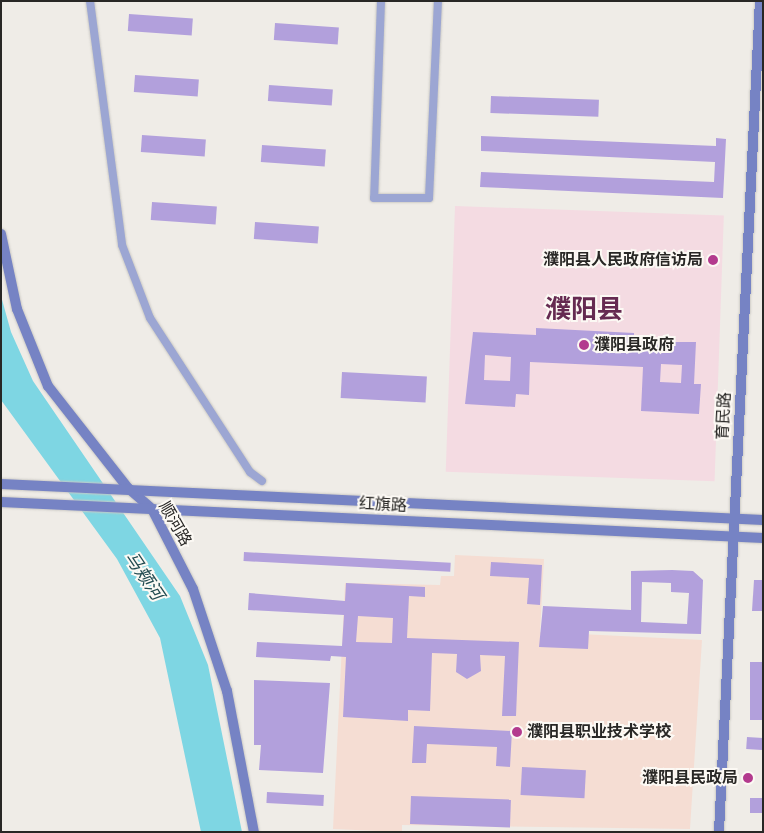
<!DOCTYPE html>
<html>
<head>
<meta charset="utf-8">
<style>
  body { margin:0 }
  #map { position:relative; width:764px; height:833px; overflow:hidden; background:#efece7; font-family:Karla,"Noto Sans SC",sans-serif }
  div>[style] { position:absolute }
  .commercial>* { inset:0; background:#f4dbe2; transform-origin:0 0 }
  .education>* { inset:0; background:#f5ddd3 }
  .water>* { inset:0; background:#7ed6e3 }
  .building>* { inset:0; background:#b2a0dc; transform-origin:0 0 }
  .roads { filter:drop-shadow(0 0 1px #cbc9c4) drop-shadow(0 0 1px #cbc9c4) }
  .street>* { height:8px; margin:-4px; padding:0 4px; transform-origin:4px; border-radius:4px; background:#9ca6d3 }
  .secondary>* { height:10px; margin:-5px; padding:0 5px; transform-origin:5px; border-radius:5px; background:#7683c4 }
  .dots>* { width:14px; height:14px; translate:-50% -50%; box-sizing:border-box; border:2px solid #fcf9f4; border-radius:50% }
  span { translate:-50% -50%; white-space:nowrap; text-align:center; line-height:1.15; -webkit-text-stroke:4px #fcf9f4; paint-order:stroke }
  .poi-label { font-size:16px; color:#282725; font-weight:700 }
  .right { translate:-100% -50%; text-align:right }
  .left { translate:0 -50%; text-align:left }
  .street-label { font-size:16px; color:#282725 }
  .water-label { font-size:18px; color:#224b51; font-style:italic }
  .town-label { font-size:26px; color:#652a51; font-weight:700 }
  .frame { position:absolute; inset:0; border:2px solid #282725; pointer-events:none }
</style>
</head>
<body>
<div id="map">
  <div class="commercial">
    <div style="left:455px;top:206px;width:269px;height:266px;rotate:2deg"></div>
  </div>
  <div class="education">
    <div style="clip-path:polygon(455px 555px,544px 559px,540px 632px,702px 640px,690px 829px,402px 825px,402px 832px,333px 829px,345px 583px,440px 585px,441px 576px,454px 576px)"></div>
  </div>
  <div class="water">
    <div style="clip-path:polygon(1px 296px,11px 332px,33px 381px,180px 596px,208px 665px,242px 832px,201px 832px,160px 638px,117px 559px,1px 400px)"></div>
  </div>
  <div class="building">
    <div style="left:129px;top:14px;width:64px;height:17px;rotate:4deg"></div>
    <div style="left:275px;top:23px;width:64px;height:17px;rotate:4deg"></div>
    <div style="left:135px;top:75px;width:64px;height:17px;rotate:4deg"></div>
    <div style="left:269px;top:85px;width:64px;height:16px;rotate:4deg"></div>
    <div style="left:491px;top:96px;width:108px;height:17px;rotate:2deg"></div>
    <div style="left:142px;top:135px;width:64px;height:17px;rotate:4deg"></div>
    <div style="clip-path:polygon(481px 136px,716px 146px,716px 138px,726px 139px,723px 198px,480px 187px,481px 172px,714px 182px,715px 162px,481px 151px)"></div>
    <div style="left:262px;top:145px;width:64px;height:17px;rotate:4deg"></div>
    <div style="left:152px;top:202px;width:65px;height:18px;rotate:4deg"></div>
    <div style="left:255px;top:222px;width:64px;height:17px;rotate:4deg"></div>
    <div style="clip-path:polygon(evenodd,536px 328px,634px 333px,634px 342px,696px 342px,694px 384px,701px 384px,699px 414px,641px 411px,643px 367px,530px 362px,529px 395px,516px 394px,515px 407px,465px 404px,473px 332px,536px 335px,536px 328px,485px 355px,511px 357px,510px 381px,484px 380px,485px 355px,536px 328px,661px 364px,682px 365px,681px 383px,660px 382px,661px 364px)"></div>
    <div style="left:342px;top:372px;width:85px;height:26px;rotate:3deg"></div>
    <div style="left:244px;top:552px;width:207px;height:9px;rotate:3deg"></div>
    <div style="clip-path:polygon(491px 562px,542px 565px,540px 605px,527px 604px,529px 578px,490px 576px)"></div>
    <div style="clip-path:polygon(evenodd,672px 570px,693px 571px,703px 580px,701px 634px,589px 631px,588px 649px,539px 647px,543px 606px,631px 610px,631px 571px,672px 570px,642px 582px,671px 583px,671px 592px,689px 593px,687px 624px,641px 622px,642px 582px)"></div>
    <div style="clip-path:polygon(754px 580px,763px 580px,763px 611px,752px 611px)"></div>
    <div style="clip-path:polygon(evenodd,346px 583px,425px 587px,425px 597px,409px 596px,407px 638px,519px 642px,516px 716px,502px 716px,505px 656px,480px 655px,481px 671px,467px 679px,456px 672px,457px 654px,432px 653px,430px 711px,408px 710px,408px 721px,343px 717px,346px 657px,331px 656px,330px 661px,256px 657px,257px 642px,342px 646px,344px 615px,248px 610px,249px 593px,345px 601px,346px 583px,358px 616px,393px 618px,392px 643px,356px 642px,358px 616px)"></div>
    <div style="left:750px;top:662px;width:12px;height:58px"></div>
    <div style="clip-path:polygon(254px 680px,330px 683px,323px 773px,259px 770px,261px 745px,254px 745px)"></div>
    <div style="clip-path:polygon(414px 726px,512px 731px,510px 767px,496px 766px,497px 747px,427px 744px,426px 763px,412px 763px)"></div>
    <div style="left:747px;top:737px;width:16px;height:12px;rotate:4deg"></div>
    <div style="left:522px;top:767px;width:64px;height:28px;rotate:3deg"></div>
    <div style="left:267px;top:792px;width:57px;height:11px;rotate:3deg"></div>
    <div style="left:411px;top:796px;width:100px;height:28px;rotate:2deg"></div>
    <div style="left:750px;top:798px;width:13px;height:15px"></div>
  </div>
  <div class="roads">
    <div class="street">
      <div style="left:90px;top:1px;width:246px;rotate:82.5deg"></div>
      <div style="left:122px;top:245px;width:78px;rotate:69deg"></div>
      <div style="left:150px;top:318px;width:184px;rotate:57deg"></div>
      <div style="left:250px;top:472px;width:15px;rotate:37deg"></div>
      <div style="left:381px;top:1px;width:197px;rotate:92deg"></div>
      <div style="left:374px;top:198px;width:55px"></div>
      <div style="left:429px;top:198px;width:197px;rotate:-87.4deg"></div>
    </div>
    <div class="secondary">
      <div style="left:1px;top:234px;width:77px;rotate:78deg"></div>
      <div style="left:17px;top:309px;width:83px;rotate:68.1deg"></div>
      <div style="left:48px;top:386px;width:130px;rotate:51.9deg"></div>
      <div style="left:128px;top:488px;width:32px;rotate:41deg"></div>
      <div style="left:152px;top:509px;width:90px;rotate:62.9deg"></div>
      <div style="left:193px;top:589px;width:108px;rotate:71.6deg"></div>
      <div style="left:227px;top:691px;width:144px;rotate:79.2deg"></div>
      <div style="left:1px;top:484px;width:763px;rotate:2.7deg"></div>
      <div style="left:1px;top:502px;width:763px;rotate:2.7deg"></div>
      <div style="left:719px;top:832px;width:832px;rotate:-87.18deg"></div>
    </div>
  </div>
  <div class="dots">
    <div style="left:713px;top:260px;background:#b33a8e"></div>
    <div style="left:584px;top:345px;background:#b33a8e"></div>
    <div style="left:517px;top:732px;background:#b33a8e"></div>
    <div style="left:748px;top:778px;background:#b33a8e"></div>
  </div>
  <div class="poi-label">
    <span class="right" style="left:703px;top:260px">濮阳县人民政府信访局</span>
    <span class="left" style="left:594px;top:345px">濮阳县政府</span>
    <span class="left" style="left:527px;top:732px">濮阳县职业技术学校</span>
    <span class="right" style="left:738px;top:778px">濮阳县民政局</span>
  </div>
  <div class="street-label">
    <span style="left:724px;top:416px;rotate:-87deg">育民路</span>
    <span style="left:383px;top:505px;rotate:3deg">红旗路</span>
    <span style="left:175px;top:524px;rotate:60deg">顺河路</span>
  </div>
  <div class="water-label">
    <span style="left:144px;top:576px;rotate:56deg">马颊河</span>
  </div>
  <div class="town-label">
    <span style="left:584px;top:310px">濮阳县</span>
  </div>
  <div class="frame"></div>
</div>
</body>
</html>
